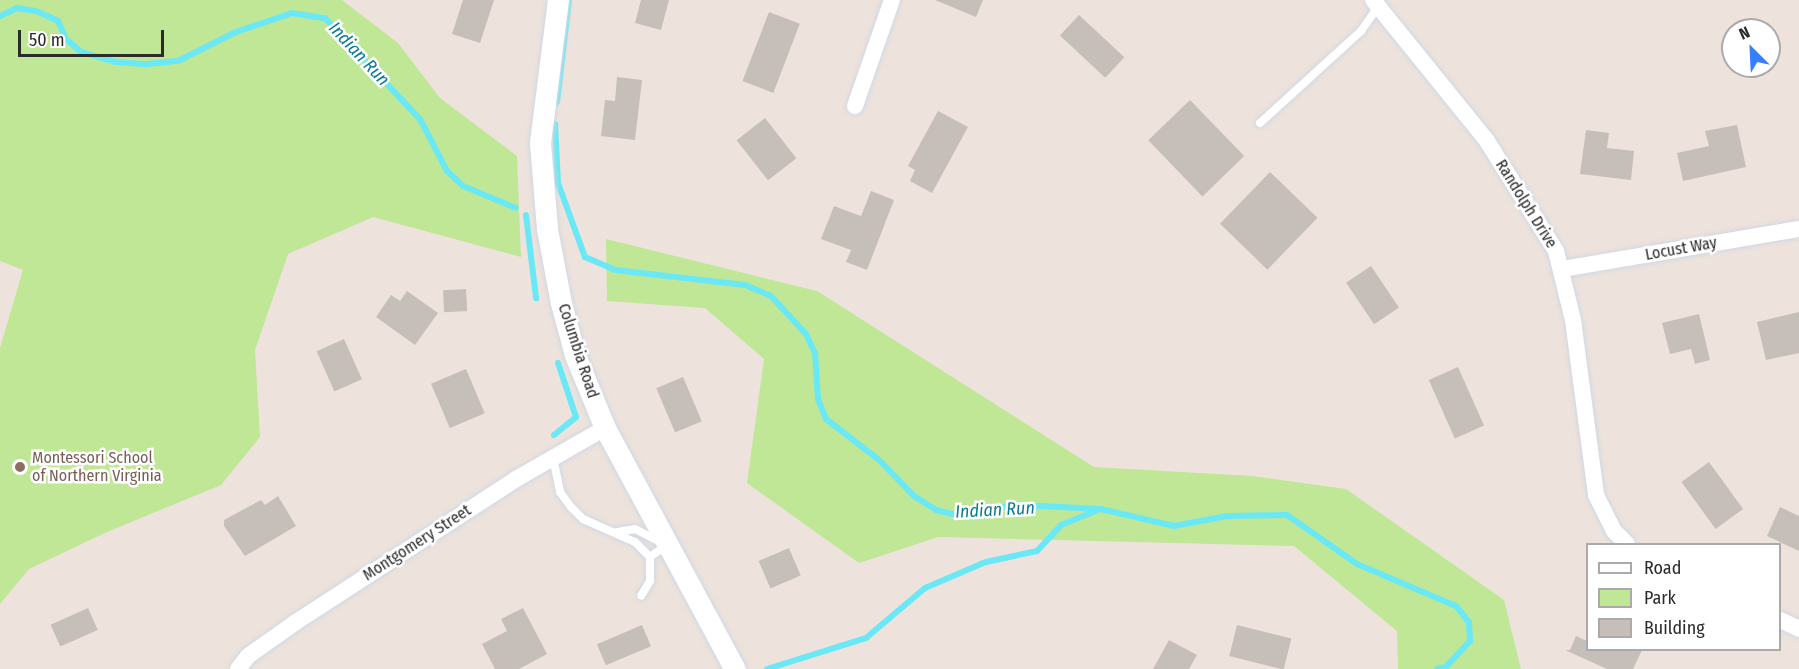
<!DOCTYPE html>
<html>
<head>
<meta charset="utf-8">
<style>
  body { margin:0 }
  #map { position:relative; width:1799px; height:669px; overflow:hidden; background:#ede3dc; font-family:"Fira Sans Condensed",sans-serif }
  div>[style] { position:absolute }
  .green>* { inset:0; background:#bfe796 }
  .stream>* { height:6px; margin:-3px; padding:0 3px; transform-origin:3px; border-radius:3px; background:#6ae8f5 }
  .building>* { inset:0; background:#c6beb8; transform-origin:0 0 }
  .roads { filter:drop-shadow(0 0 2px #d1d8e4) drop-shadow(0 0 2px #d1d8e4) }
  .service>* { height:8px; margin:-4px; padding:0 4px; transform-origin:4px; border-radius:4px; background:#fff }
  .minor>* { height:16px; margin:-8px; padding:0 8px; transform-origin:8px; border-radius:8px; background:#fff }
  .tertiary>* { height:21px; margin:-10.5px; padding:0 10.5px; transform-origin:10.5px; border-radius:10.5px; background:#fff }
  .dots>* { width:16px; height:16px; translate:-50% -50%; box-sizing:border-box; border:3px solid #fff; border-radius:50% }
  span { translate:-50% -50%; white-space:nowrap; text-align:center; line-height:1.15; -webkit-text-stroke:5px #fff; paint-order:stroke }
  .street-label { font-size:16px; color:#2b2b2b }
  .education-label { font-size:16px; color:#785e54 }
  .left { translate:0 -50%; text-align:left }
  .water-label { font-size:18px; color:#077c94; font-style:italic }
  .legend { position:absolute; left:1586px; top:543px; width:195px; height:108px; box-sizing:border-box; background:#fff; border:2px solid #aaa; margin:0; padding:8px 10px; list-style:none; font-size:18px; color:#2b2b2b }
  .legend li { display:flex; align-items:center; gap:12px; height:30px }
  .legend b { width:30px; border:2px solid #aaa }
  .north { position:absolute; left:1721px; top:18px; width:60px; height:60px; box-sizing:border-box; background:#fff; border:2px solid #aaa; border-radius:50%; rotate:336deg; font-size:16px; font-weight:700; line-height:24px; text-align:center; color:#2b2b2b }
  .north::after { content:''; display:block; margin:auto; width:21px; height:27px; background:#377fff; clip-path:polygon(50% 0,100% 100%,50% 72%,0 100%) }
  .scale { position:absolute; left:18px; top:30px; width:146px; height:27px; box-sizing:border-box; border:3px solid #2b2b2b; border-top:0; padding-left:8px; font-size:18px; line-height:21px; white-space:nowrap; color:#2b2b2b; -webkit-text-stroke:4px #fff; paint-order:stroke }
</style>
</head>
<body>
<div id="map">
  <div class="green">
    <div style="clip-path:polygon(0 0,342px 0,398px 43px,440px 98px,517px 156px,521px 257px,373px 217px,288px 254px,255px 350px,260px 437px,221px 485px,107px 532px,29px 569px,0 604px,0 348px,23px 270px,0 261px)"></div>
    <div style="clip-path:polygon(606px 239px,817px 291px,1094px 467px,1252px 476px,1346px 489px,1504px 600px,1521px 669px,1398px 669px,1397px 631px,1294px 546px,938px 537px,859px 563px,747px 483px,764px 359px,705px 308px,607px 301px)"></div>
  </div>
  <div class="stream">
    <div style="left:0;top:16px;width:19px;rotate:-25deg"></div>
    <div style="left:17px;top:8px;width:19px;rotate:9deg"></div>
    <div style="left:36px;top:11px;width:24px;rotate:24deg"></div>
    <div style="left:58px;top:21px;width:20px;rotate:66deg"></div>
    <div style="left:66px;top:39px;width:20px;rotate:41deg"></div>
    <div style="left:81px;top:52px;width:36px;rotate:16deg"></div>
    <div style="left:116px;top:62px;width:31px;rotate:4deg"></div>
    <div style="left:147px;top:64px;width:31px;rotate:-6deg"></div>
    <div style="left:178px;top:61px;width:65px;rotate:-26.6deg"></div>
    <div style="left:236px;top:32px;width:59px;rotate:-18.7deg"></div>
    <div style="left:292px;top:13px;width:33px;rotate:9deg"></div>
    <div style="left:325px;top:18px;width:139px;rotate:46.8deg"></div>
    <div style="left:420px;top:119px;width:59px;rotate:62.6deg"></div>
    <div style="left:447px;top:171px;width:22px;rotate:43deg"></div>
    <div style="left:463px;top:186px;width:57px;rotate:22.5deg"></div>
    <div style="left:557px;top:102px;width:103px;rotate:-83.3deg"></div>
    <div style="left:555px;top:124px;width:59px;rotate:87.1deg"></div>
    <div style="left:558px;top:183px;width:79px;rotate:70deg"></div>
    <div style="left:585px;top:257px;width:33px;rotate:23deg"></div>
    <div style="left:615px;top:270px;width:131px;rotate:6.6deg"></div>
    <div style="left:745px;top:285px;width:28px;rotate:23deg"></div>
    <div style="left:771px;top:296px;width:52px;rotate:47.4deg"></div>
    <div style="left:806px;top:334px;width:21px;rotate:65deg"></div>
    <div style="left:815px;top:353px;width:46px;rotate:86.3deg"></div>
    <div style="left:818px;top:399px;width:22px;rotate:68deg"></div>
    <div style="left:826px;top:419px;width:66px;rotate:37.6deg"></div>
    <div style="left:878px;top:459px;width:52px;rotate:45.8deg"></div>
    <div style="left:914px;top:496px;width:26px;rotate:32deg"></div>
    <div style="left:936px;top:510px;width:16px;rotate:14deg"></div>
    <div style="left:952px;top:514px;width:67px;rotate:-7.8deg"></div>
    <div style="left:1018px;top:505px;width:83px;rotate:2.8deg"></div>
    <div style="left:1101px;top:509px;width:75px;rotate:13.1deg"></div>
    <div style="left:1174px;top:526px;width:54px;rotate:-10.7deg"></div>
    <div style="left:1227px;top:516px;width:60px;rotate:-1deg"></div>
    <div style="left:1287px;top:515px;width:85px;rotate:35deg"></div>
    <div style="left:1357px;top:564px;width:108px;rotate:23deg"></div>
    <div style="left:1456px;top:606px;width:21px;rotate:51deg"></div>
    <div style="left:1469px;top:622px;width:19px;rotate:87deg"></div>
    <div style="left:1470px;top:641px;width:35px;rotate:133deg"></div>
    <div style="left:1446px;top:667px;width:9px;rotate:167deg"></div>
    <div style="left:526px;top:215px;width:84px;rotate:83.1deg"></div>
    <div style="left:554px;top:435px;width:28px;rotate:-39deg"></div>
    <div style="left:576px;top:417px;width:57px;rotate:-108.4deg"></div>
    <div style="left:767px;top:669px;width:104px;rotate:-17.4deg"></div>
    <div style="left:866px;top:638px;width:77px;rotate:-40.3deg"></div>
    <div style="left:925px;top:588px;width:66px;rotate:-23.1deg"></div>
    <div style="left:986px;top:562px;width:52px;rotate:-12.2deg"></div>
    <div style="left:1037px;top:551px;width:35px;rotate:-47deg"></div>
    <div style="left:1061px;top:525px;width:40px;rotate:-22deg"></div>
  </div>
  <div class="building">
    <div style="clip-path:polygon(463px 0,494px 0,480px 43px,452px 34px)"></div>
    <div style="clip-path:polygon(641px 0,669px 0,661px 30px,635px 23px)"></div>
    <div style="clip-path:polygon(935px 0,983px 0,976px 17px)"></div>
    <div style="left:769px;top:12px;width:33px;height:74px;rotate:21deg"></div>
    <div style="left:1079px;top:15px;width:62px;height:28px;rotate:43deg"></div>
    <div style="clip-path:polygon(617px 77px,642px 80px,635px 140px,601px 136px,605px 100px,615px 101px)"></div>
    <div style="left:1190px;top:100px;width:78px;height:58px;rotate:46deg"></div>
    <div style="clip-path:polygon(938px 111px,968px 127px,932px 193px,910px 181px,915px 170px,908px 166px)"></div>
    <div style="left:765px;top:118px;width:51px;height:36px;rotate:52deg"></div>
    <div style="clip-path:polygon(1737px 125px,1746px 167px,1683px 181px,1677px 153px,1709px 146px,1705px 131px)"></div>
    <div style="clip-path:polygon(1586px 130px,1609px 133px,1607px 148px,1634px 151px,1631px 180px,1580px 174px)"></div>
    <div style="left:1270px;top:172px;width:66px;height:72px;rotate:44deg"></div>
    <div style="clip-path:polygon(871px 191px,894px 200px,867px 270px,846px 262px,851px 250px,821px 239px,834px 206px,861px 216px)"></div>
    <div style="left:1371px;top:266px;width:50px;height:30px;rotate:56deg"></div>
    <div style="left:466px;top:289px;width:22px;height:23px;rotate:87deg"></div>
    <div style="clip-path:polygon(407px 291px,438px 313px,415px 345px,376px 317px,391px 295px,400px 301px)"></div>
    <div style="clip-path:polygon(1799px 312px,1799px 353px,1766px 360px,1757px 322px)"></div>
    <div style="clip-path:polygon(1699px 314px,1710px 360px,1695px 364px,1691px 349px,1670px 354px,1662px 323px)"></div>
    <div style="left:344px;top:339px;width:44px;height:30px;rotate:66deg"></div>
    <div style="left:1458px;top:367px;width:64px;height:32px;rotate:66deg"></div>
    <div style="left:466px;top:369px;width:48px;height:38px;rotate:67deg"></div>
    <div style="left:683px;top:377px;width:48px;height:29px;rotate:67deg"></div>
    <div style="left:1709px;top:462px;width:58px;height:34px;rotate:54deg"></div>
    <div style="clip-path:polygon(278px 496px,296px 526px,245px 556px,224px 526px,224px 520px,261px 500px,265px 505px)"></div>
    <div style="clip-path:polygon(1780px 507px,1799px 516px,1799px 551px,1767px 536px)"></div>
    <div style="left:789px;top:548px;width:30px;height:33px;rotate:67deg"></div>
    <div style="left:88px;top:608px;width:24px;height:41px;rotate:66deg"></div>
    <div style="clip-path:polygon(523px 608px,547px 654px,519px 669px,495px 669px,482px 644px,507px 631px,501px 619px)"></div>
    <div style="left:642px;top:625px;width:23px;height:49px;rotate:67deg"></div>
    <div style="left:1237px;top:625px;width:56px;height:32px;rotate:14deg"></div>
    <div style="clip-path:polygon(1576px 636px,1587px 641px,1587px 650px,1642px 650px,1633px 669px,1607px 669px,1565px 650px,1570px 650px)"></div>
    <div style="clip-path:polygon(1169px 640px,1197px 655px,1189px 669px,1153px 669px)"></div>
  </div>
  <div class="roads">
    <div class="service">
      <div style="left:1260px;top:123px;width:137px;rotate:-42.3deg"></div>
      <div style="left:1361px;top:31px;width:29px;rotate:-55deg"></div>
      <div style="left:553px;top:458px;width:35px;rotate:78deg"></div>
      <div style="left:560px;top:492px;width:19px;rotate:54deg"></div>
      <div style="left:571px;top:507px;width:17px;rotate:45deg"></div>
      <div style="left:583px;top:519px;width:57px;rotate:23.9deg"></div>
      <div style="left:635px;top:542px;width:21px;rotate:45deg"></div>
      <div style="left:650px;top:557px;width:24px;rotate:90deg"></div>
      <div style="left:650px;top:581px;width:17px;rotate:121deg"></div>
      <div style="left:617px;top:532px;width:18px;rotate:-9deg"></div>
      <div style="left:635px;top:529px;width:36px;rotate:27deg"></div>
      <div style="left:667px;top:545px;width:21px;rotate:145deg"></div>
    </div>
    <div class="minor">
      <div style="left:1373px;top:0;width:181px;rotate:51deg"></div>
      <div style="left:1487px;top:141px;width:130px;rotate:57.9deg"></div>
      <div style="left:1556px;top:251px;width:71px;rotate:76.2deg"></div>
      <div style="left:1573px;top:320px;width:177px;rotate:82.5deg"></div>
      <div style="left:1596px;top:495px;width:40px;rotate:63.4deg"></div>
      <div style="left:1614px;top:531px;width:18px;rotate:45deg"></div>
      <div style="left:855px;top:106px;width:112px;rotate:-70.8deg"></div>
      <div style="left:1562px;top:269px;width:240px;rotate:-9.6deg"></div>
      <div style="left:1780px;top:620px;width:21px;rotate:25deg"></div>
      <div style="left:238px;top:669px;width:16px;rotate:-52deg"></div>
      <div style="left:248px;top:656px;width:59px;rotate:-35.3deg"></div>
      <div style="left:296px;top:622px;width:262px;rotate:-33deg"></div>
      <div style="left:516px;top:479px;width:103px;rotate:-29.8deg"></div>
    </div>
    <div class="tertiary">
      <div style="left:558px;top:0;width:144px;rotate:97.2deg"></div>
      <div style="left:540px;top:143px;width:86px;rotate:85.3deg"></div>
      <div style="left:547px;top:229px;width:75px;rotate:79.3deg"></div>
      <div style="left:561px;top:303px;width:54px;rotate:74.9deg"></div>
      <div style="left:575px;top:355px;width:79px;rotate:67.7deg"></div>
      <div style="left:605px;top:428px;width:274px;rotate:61.7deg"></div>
    </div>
  </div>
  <div class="dots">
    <div style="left:20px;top:467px;background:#8d6e63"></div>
  </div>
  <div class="street-label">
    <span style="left:1526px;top:204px;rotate:58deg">Randolph Drive</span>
    <span style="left:1681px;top:249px;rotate:-10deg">Locust Way</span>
    <span style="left:578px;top:351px;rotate:72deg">Columbia Road</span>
    <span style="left:417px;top:543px;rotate:-33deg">Montgomery Street</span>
  </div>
  <div class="education-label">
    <span class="left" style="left:32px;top:467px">Montessori School<br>of Northern Virginia</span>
  </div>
  <div class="water-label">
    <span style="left:359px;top:54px;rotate:47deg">Indian Run</span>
    <span style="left:995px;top:510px;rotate:-3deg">Indian Run</span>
  </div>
  <ul class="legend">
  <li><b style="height:8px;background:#fff"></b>Road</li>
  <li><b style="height:16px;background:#bfe796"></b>Park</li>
  <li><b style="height:16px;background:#c6beb8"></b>Building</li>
  </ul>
  <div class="north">N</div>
  <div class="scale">50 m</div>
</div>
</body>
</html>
